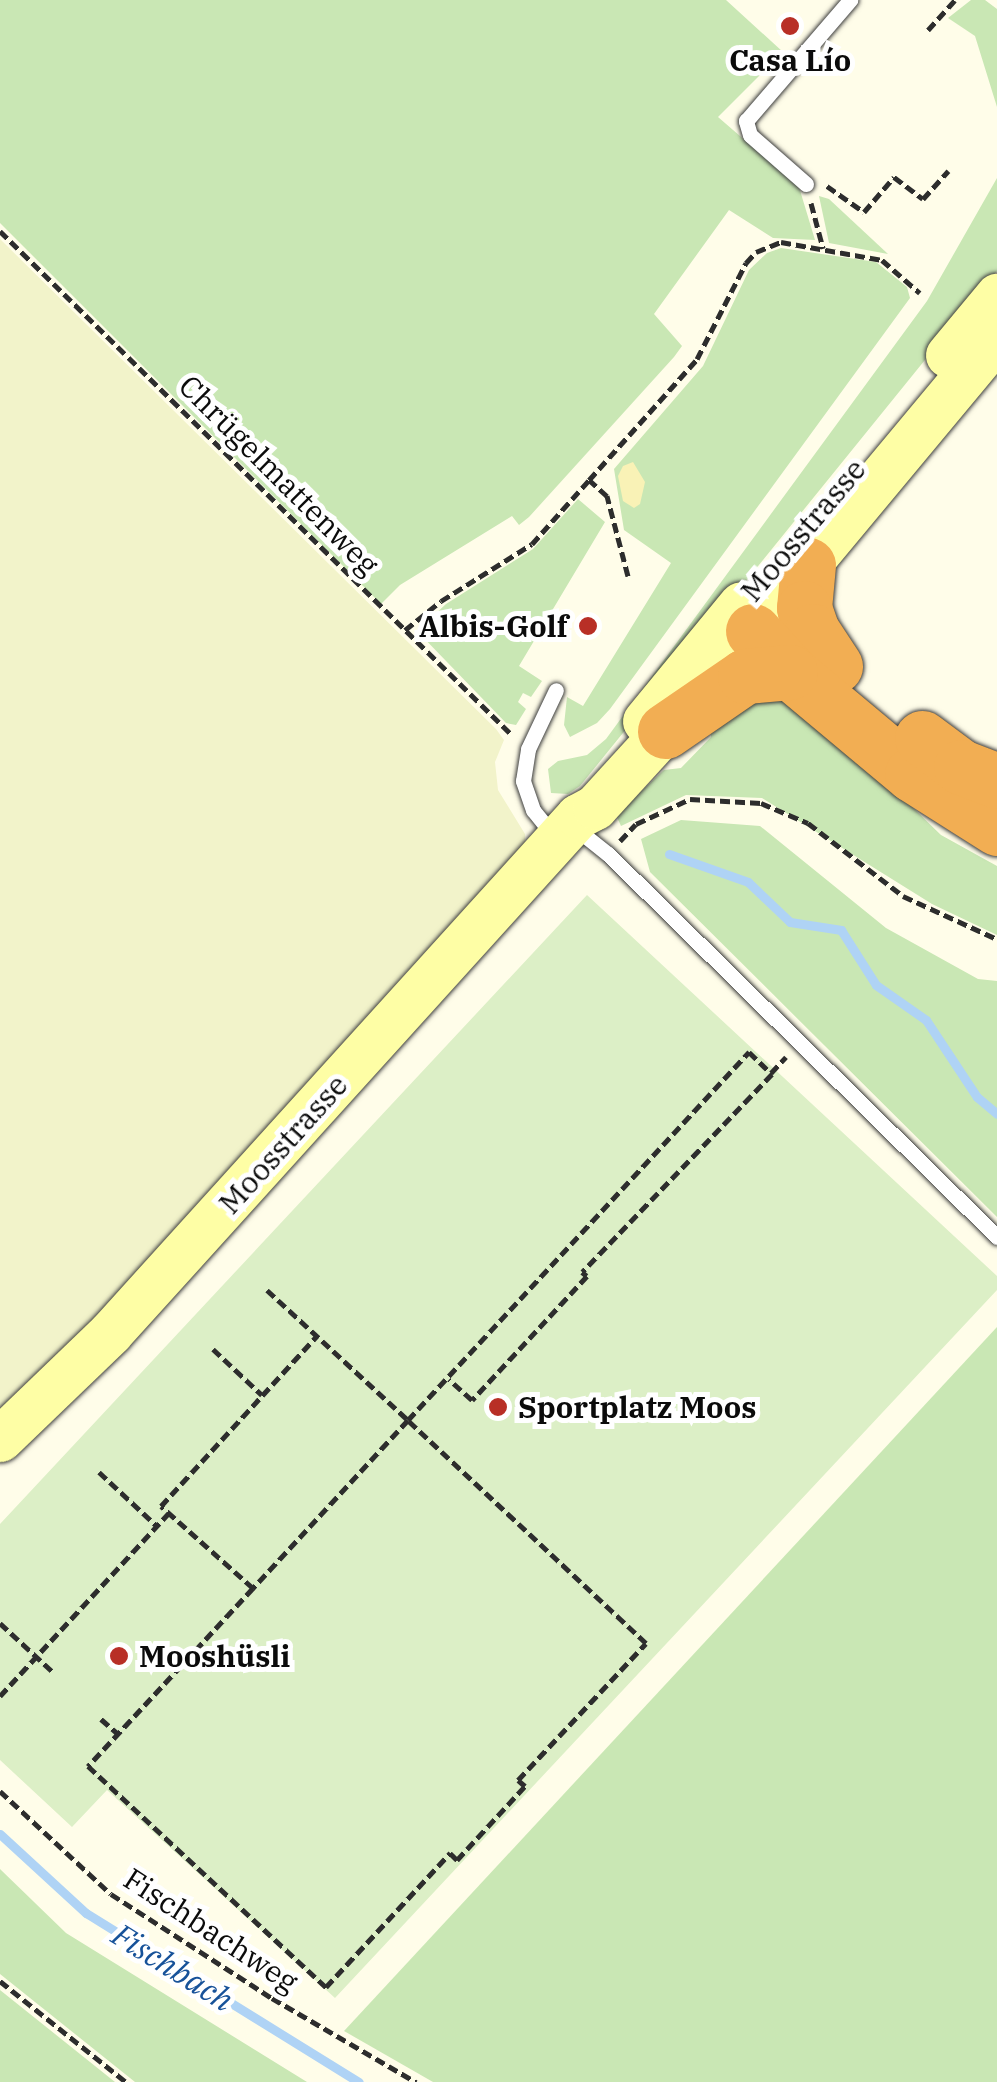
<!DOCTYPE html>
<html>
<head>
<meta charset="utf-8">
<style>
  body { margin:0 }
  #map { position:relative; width:997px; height:2082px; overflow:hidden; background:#fffde9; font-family:"IBM Plex Serif",serif }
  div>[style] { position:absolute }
  .farmland>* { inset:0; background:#f2f3ca }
  .green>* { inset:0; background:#c9e7b4 }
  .sand>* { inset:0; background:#f9f2b6 }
  .pitch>* { inset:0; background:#dcefc6 }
  .stream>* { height:9px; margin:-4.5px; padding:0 4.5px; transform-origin:4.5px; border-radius:4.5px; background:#afd3f5 }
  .path>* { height:5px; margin-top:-2.5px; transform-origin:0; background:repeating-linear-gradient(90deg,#2d2d2d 0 10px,transparent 0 15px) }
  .roads { filter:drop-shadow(0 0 2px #3e3e3e) drop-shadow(0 0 2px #3e3e3e) }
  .lane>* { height:15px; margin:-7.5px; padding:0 7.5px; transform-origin:7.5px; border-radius:7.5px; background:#fff }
  .secondary>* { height:45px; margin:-22.5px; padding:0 22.5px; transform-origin:22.5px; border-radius:22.5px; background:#fefea5 }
  .highway>* { height:55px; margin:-27.5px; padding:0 27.5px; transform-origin:27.5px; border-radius:27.5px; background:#f2ae53 }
  .dots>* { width:28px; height:28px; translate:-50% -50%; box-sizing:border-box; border:5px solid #fff; border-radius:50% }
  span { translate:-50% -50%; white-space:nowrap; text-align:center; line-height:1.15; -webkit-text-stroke:10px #fff; paint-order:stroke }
  .poi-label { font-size:30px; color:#0b0b0b; font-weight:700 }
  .right { translate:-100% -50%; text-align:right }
  .left { translate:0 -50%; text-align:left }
  .street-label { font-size:30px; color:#0b0b0b }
  .water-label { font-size:32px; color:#175299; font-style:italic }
</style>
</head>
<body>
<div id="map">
  <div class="farmland">
    <div style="clip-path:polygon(0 239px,496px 729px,504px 740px,495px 762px,498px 790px,525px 834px,525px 844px,0 1422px)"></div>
  </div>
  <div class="green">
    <div style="clip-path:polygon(0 0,726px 0,783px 52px,718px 117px,799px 187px,815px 240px,773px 238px,729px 210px,654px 314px,682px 346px,674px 357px,529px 517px,519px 525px,512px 516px,400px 585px,381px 604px,0 223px)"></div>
    <div style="clip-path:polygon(971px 0,985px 0,997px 9px,997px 107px,975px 36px,948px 18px)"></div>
    <div style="clip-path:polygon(997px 178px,997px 271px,580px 786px,568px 794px,551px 793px,548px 769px,558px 761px,587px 755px,606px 739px,927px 301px)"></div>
    <div style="clip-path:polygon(819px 196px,829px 199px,888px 254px,829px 243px)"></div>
    <div style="clip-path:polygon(781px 248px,876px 262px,907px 287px,910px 298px,610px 709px,597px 723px,570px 737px,564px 725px,567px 697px,583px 706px,671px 563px,624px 530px,614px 469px,703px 366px,749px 270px,767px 253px)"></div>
    <div style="clip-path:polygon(578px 499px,605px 522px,519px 666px,542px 681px,531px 697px,523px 693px,518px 702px,526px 709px,516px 725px,506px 723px,417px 631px,446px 604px,533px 549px)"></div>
    <div style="clip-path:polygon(778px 697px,816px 714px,941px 835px,997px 866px,997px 935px,932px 904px,762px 798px,686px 795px,621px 826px,616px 815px,664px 770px,681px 768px,711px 737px,710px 719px,746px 701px)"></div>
    <div style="clip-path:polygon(681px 820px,760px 826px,886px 928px,978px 979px,997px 981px,997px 1217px,650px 872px,641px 839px)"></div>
    <div style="clip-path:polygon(997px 1327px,997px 2082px,433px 2082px,344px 2031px)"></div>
    <div style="clip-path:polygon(0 1869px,66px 1933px,307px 2082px,135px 2082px,0 1974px)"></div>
    <div style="clip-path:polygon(0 1990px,115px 2082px,0 2082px)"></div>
  </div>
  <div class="sand">
    <div style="clip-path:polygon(633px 462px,645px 482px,640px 504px,634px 508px,623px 501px,618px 476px,623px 466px)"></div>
  </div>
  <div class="pitch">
    <div style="clip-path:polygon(587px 895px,997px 1276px,997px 1290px,335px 1998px,107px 1790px,72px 1827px,0 1760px,0 1524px)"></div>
  </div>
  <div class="stream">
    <div style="left:669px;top:854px;width:84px;rotate:19.5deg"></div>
    <div style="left:748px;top:882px;width:58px;rotate:43.6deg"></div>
    <div style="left:790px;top:922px;width:52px;rotate:8.9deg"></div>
    <div style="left:841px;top:930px;width:65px;rotate:57.5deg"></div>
    <div style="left:876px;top:985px;width:61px;rotate:35deg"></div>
    <div style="left:926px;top:1020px;width:92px;rotate:56.5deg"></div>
    <div style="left:977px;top:1097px;width:26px;rotate:40deg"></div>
    <div style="left:0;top:1834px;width:117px;rotate:42.6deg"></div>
    <div style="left:86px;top:1913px;width:321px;rotate:31.8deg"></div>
  </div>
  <div class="path">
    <div style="left:928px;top:30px;width:40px;rotate:-48deg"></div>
    <div style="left:827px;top:186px;width:45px;rotate:35.1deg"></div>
    <div style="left:864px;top:212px;width:46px;rotate:-49.4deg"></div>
    <div style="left:894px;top:177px;width:36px;rotate:37deg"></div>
    <div style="left:923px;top:199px;width:38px;rotate:-48deg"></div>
    <div style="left:811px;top:203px;width:47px;rotate:75.1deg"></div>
    <div style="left:0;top:231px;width:717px;rotate:44.55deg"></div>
    <div style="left:628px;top:576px;width:83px;rotate:-104.7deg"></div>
    <div style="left:607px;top:496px;width:24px;rotate:-138deg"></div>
    <div style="left:589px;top:480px;width:162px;rotate:-48.2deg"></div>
    <div style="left:697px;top:359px;width:108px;rotate:-63deg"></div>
    <div style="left:746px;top:263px;width:15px;rotate:-48deg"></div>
    <div style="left:756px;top:252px;width:27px;rotate:-22deg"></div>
    <div style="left:781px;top:242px;width:103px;rotate:10.1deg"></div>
    <div style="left:882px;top:260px;width:50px;rotate:41deg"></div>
    <div style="left:405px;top:630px;width:46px;rotate:-38.9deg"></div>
    <div style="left:441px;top:601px;width:107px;rotate:-32.1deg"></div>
    <div style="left:532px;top:544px;width:86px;rotate:-48.3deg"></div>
    <div style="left:620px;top:841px;width:23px;rotate:-47deg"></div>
    <div style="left:636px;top:824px;width:60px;rotate:-24.8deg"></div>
    <div style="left:690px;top:799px;width:71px;rotate:3.2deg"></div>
    <div style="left:761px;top:803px;width:51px;rotate:23.1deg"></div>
    <div style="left:808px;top:823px;width:120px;rotate:37.5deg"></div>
    <div style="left:903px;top:896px;width:103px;rotate:24.6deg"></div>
    <div style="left:771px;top:1073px;width:22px;rotate:-47deg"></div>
    <div style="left:267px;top:1290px;width:192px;rotate:42.7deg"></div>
    <div style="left:408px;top:1420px;width:502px;rotate:-47.18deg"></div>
    <div style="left:749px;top:1052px;width:32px;rotate:44deg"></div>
    <div style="left:772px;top:1074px;width:274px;rotate:133.8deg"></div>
    <div style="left:582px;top:1272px;width:6px;rotate:39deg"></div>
    <div style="left:587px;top:1276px;width:169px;rotate:132.8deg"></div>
    <div style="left:472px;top:1400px;width:31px;rotate:-138deg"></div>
    <div style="left:213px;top:1349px;width:67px;rotate:43.2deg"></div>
    <div style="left:99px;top:1472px;width:79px;rotate:43deg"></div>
    <div style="left:253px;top:1588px;width:243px;rotate:132.8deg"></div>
    <div style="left:88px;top:1766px;width:325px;rotate:42.9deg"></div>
    <div style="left:326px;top:1987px;width:183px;rotate:-47.2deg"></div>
    <div style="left:450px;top:1853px;width:10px;rotate:45deg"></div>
    <div style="left:457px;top:1860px;width:100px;rotate:-47.4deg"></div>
    <div style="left:525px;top:1786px;width:9px;rotate:-139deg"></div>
    <div style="left:518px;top:1780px;width:187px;rotate:-46.9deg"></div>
    <div style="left:646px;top:1643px;width:326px;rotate:-136.9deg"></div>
    <div style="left:408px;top:1420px;width:229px;rotate:132.7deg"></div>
    <div style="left:253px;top:1588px;width:123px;rotate:-138.3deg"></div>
    <div style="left:161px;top:1506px;width:231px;rotate:-47.5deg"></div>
    <div style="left:0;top:1623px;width:74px;rotate:42.8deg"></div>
    <div style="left:0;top:1696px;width:249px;rotate:-47.3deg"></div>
    <div style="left:101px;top:1719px;width:23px;rotate:41deg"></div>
    <div style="left:0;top:1791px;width:151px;rotate:42.9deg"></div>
    <div style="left:111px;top:1894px;width:192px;rotate:32.9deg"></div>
    <div style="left:272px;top:1998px;width:167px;rotate:30.3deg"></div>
    <div style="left:0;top:1981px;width:161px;rotate:38.7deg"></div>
  </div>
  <div class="roads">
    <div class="lane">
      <div style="left:806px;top:184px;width:74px;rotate:-138.8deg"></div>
      <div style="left:750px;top:135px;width:15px;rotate:-106deg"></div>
      <div style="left:746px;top:121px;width:160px;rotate:-49.3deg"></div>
      <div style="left:574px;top:827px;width:43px;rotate:38.5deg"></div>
      <div style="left:608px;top:854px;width:546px;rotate:44.55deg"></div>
      <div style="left:554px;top:836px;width:33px;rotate:-129deg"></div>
      <div style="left:533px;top:810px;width:31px;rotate:-109deg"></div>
      <div style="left:523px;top:781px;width:32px;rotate:-81deg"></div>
      <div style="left:528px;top:749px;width:65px;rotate:-64.6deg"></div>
    </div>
    <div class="secondary">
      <div style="left:948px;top:355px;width:77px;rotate:-50.3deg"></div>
      <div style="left:731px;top:657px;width:415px;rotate:-50.2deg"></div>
      <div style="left:645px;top:721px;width:151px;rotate:-50.6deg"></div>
      <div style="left:0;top:1439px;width:153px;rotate:-43.9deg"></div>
      <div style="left:110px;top:1333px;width:697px;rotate:-47.85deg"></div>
      <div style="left:578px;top:816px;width:19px;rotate:-28deg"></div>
      <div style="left:595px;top:807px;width:138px;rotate:-47.6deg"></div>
    </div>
    <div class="highway">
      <div style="left:808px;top:565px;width:43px;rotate:95.3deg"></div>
      <div style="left:804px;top:608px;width:24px;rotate:71deg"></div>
      <div style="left:812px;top:631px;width:42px;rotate:56.7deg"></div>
      <div style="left:753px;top:631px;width:55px;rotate:47.9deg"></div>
      <div style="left:790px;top:672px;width:159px;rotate:39.9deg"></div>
      <div style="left:912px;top:774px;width:101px;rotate:32.4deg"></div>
      <div style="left:665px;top:731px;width:97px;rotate:-34.5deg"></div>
      <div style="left:745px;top:676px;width:45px;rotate:-5.1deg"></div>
      <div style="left:922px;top:738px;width:49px;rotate:36.6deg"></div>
      <div style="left:961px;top:767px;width:39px;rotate:21deg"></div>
    </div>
  </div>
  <div class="dots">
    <div style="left:790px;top:26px;background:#b82f26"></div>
    <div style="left:588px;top:626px;background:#b82f26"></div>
    <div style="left:498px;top:1407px;background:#b82f26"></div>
    <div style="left:119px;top:1656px;background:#b82f26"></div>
  </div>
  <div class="poi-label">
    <span style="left:790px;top:60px">Casa Lío</span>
    <span class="right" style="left:568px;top:626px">Albis-Golf</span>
    <span class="left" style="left:518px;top:1407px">Sportplatz Moos</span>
    <span class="left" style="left:139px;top:1656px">Mooshüsli</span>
  </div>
  <div class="street-label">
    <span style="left:279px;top:475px;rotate:45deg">Chrügelmattenweg</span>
    <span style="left:803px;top:530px;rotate:-50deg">Moosstrasse</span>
    <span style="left:283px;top:1144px;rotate:-48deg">Moosstrasse</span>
    <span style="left:211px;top:1930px;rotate:33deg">Fischbachweg</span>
  </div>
  <div class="water-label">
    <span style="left:173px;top:1967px;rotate:32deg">Fischbach</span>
  </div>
</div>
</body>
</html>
